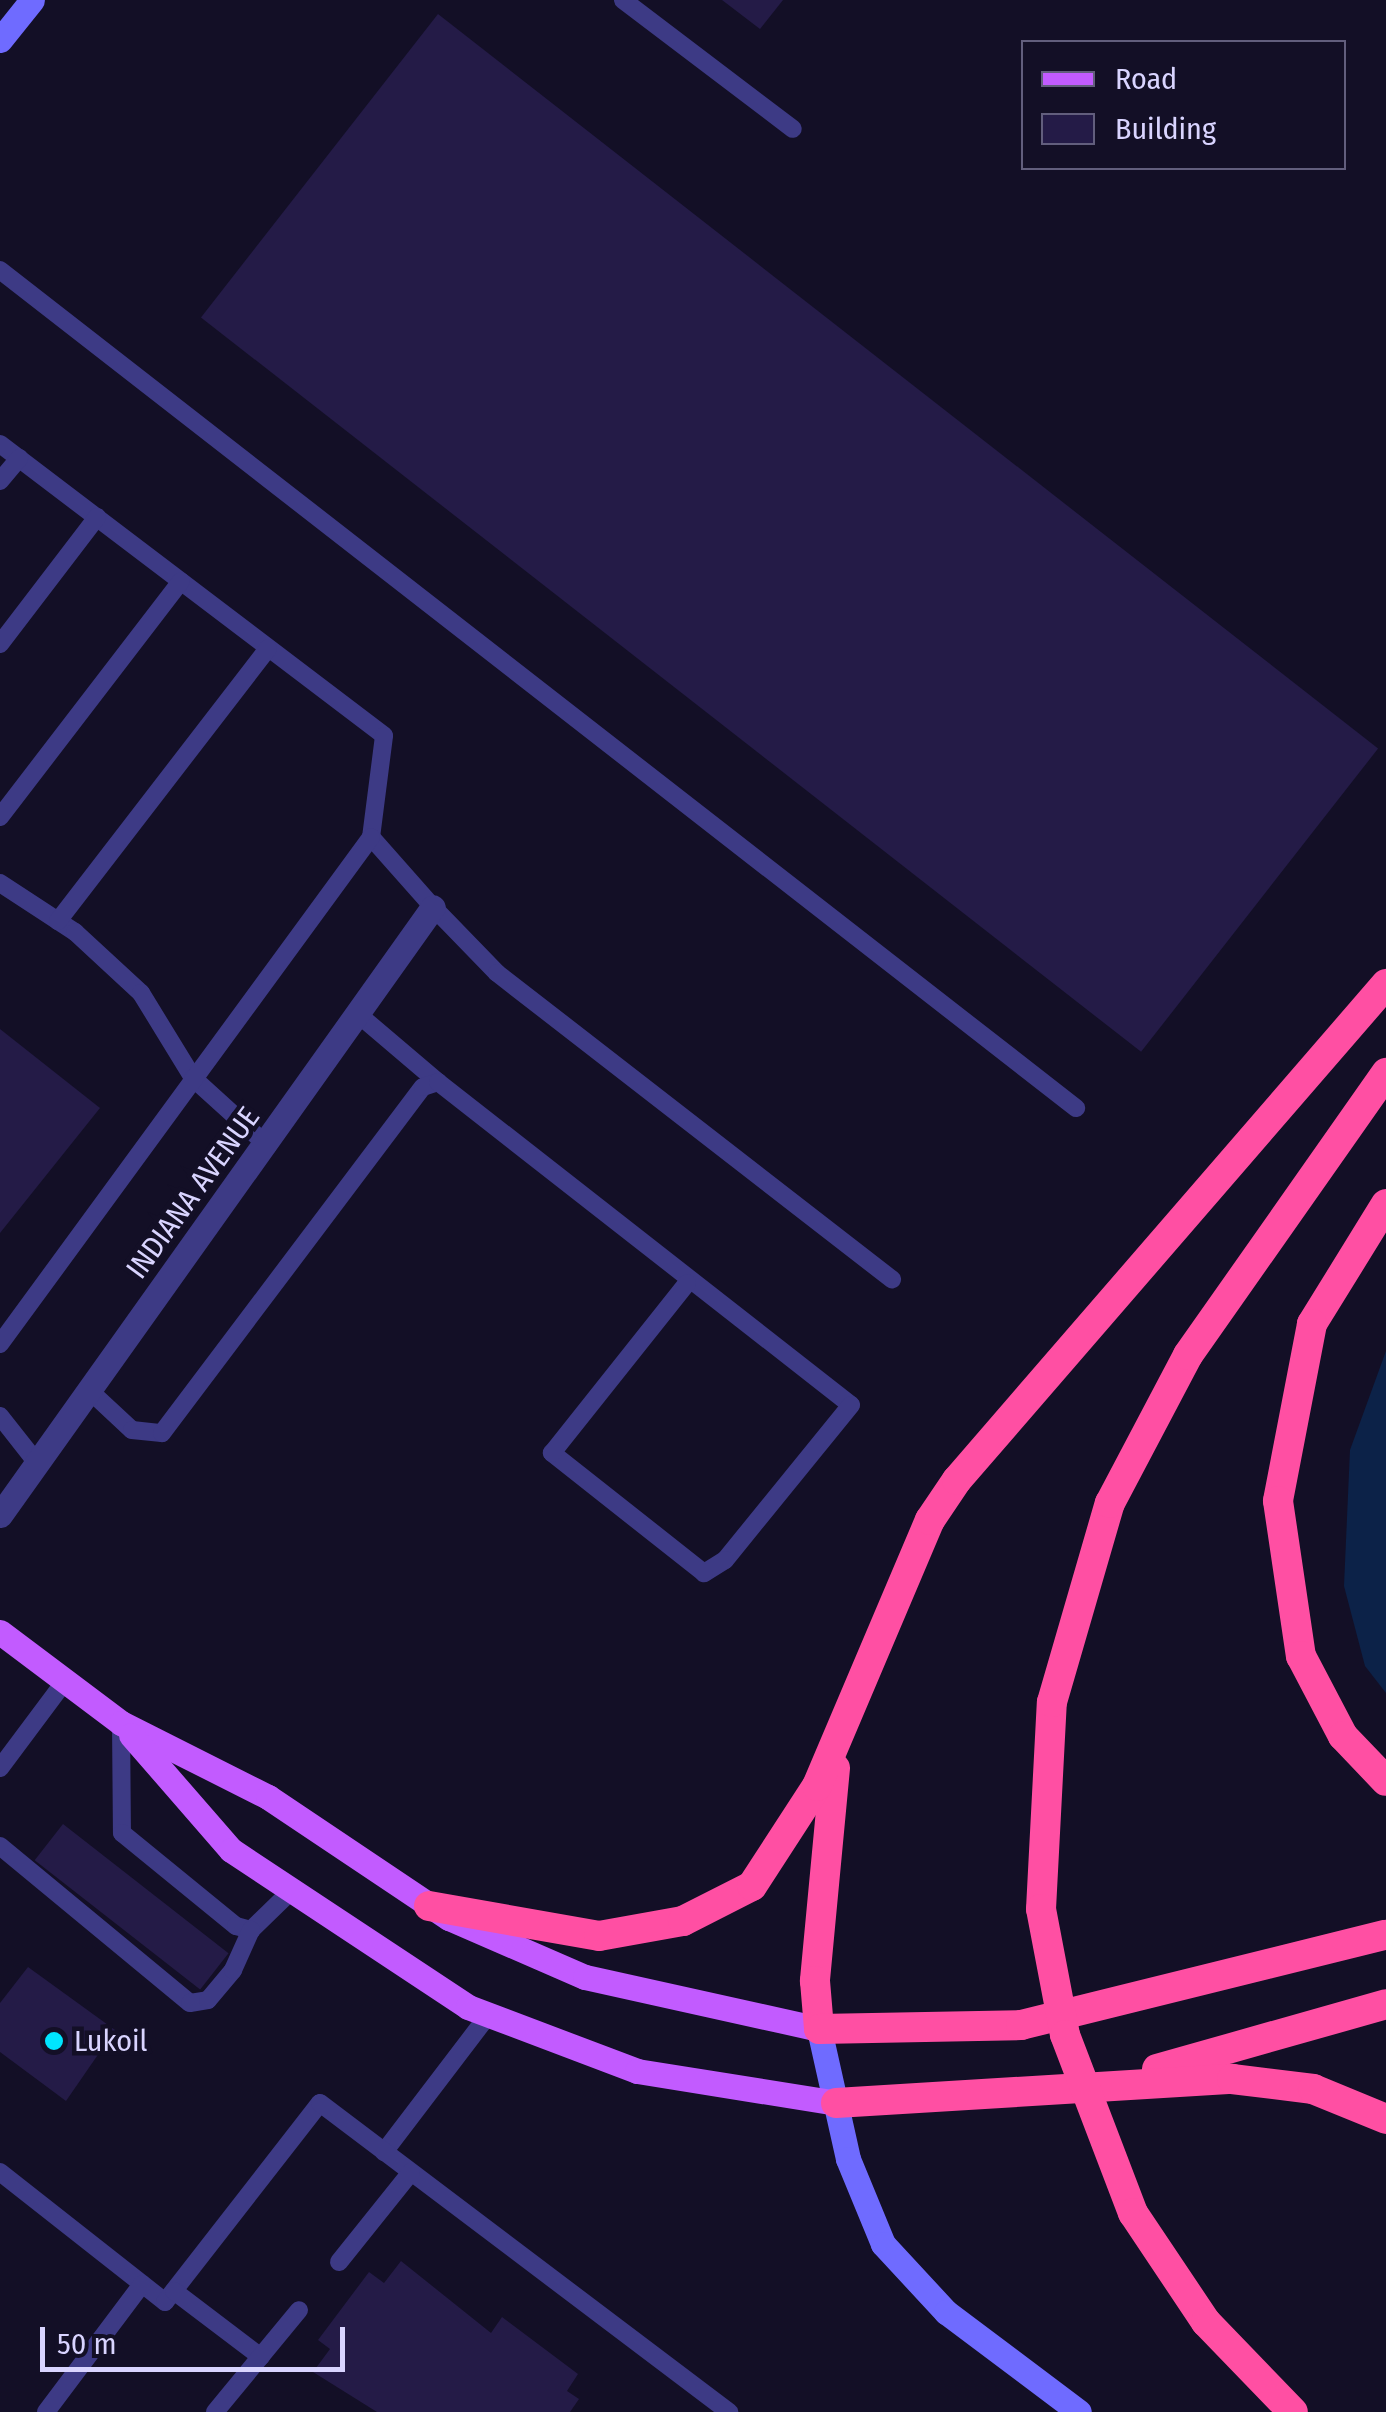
<!DOCTYPE html>
<html>
<head>
<meta charset="utf-8">
<style>
  body { margin:0 }
  #map { position:relative; width:1386px; height:2412px; overflow:hidden; background:#130f26; font-family:"Fira Sans Condensed",sans-serif }
  div>[style] { position:absolute }
  .water>* { inset:0; background:#0c2248 }
  .building>* { inset:0; background:#241b47; transform-origin:0 0 }
  .lane>* { height:18px; margin:-9px; padding:0 9px; transform-origin:9px; border-radius:9px; background:#3d3a85 }
  .street>* { height:25px; margin:-12.5px; padding:0 12.5px; transform-origin:12.5px; border-radius:12.5px; background:#3d3a85 }
  .secondary>* { height:25px; margin:-12.5px; padding:0 12.5px; transform-origin:12.5px; border-radius:12.5px; background:#6f6bff }
  .primary>* { height:25px; margin:-12.5px; padding:0 12.5px; transform-origin:12.5px; border-radius:12.5px; background:#c25bff }
  .highway>* { height:30px; margin:-15px; padding:0 15px; transform-origin:15px; border-radius:15px; background:#ff4fa3 }
  .highway-bridge>* { height:30px; margin:-15px; padding:0 15px; transform-origin:15px; border-radius:15px; background:#ff4fa3 }
  .dots>* { width:28px; height:28px; translate:-50% -50%; box-sizing:border-box; border:5px solid #130f26; border-radius:50% }
  span { translate:-50% -50%; white-space:nowrap; text-align:center; line-height:1.15; -webkit-text-stroke:9px #130f26; paint-order:stroke }
  .street-label { font-size:30px; color:#d9d4ff }
  .poi-label { font-size:30px; color:#d9d4ff }
  .left { translate:0 -50%; text-align:left }
  .legend { position:absolute; left:1021px; top:40px; width:325px; height:130px; box-sizing:border-box; background:#130f26; border:2px solid #625e7d; margin:0; padding:12px 18px; list-style:none; font-size:30px; color:#d9d4ff }
  .legend li { display:flex; align-items:center; gap:20px; height:50px }
  .legend b { width:50px; border:2px solid #625e7d }
  .scale { position:absolute; left:40px; top:2327px; width:305px; height:45px; box-sizing:border-box; border:5px solid #d9d4ff; border-top:0; padding-left:12px; font-size:30px; line-height:35px; white-space:nowrap; color:#d9d4ff; -webkit-text-stroke:8px #130f26; paint-order:stroke }
</style>
</head>
<body>
<div id="map">
  <div class="water">
    <div style="clip-path:polygon(1386px 1351px,1386px 1693px,1365px 1666px,1344px 1586px,1350px 1450px)"></div>
  </div>
  <div class="building">
    <div style="clip-path:polygon(722px 0,783px 0,760px 29px)"></div>
    <div style="left:438px;top:14px;width:1193px;height:385px;rotate:38deg"></div>
    <div style="clip-path:polygon(0 1029px,100px 1108px,0 1233px)"></div>
    <div style="left:63px;top:1824px;width:210px;height:46px;rotate:38deg"></div>
    <div style="clip-path:polygon(28px 1967px,115px 2030px,66px 2101px,0 2052px,0 2003px)"></div>
    <div style="clip-path:polygon(401px 2261px,491px 2333px,502px 2317px,578px 2374px,567px 2391px,579px 2399px,570px 2412px,377px 2412px,313px 2372px,330px 2349px,318px 2340px,369px 2272px,384px 2283px)"></div>
  </div>
  <div class="lane">
    <div style="left:623px;top:0;width:213px;rotate:37.2deg"></div>
    <div style="left:0;top:270px;width:1364px;rotate:37.91deg"></div>
    <div style="left:0;top:444px;width:482px;rotate:37.2deg"></div>
    <div style="left:384px;top:736px;width:102px;rotate:97.3deg"></div>
    <div style="left:371px;top:837px;width:94px;rotate:48.5deg"></div>
    <div style="left:433px;top:907px;width:92px;rotate:45.9deg"></div>
    <div style="left:497px;top:973px;width:500px;rotate:37.8deg"></div>
    <div style="left:0;top:481px;width:30px;rotate:-50deg"></div>
    <div style="left:0;top:644px;width:160px;rotate:-52.6deg"></div>
    <div style="left:0;top:817px;width:297px;rotate:-52.5deg"></div>
    <div style="left:0;top:883px;width:90px;rotate:33.2deg"></div>
    <div style="left:75px;top:932px;width:90px;rotate:42.7deg"></div>
    <div style="left:141px;top:993px;width:100px;rotate:58.5deg"></div>
    <div style="left:193px;top:1078px;width:101px;rotate:42.2deg"></div>
    <div style="left:58px;top:921px;width:344px;rotate:-52.4deg"></div>
    <div style="left:359px;top:1015px;width:104px;rotate:40.3deg"></div>
    <div style="left:0;top:1344px;width:628px;rotate:-53.8deg"></div>
    <div style="left:90px;top:1391px;width:57px;rotate:42.9deg"></div>
    <div style="left:132px;top:1430px;width:30px;rotate:6deg"></div>
    <div style="left:162px;top:1433px;width:433px;rotate:-53deg"></div>
    <div style="left:423px;top:1087px;width:16px;rotate:-18deg"></div>
    <div style="left:438px;top:1082px;width:524px;rotate:38.03deg"></div>
    <div style="left:851px;top:1405px;width:200px;rotate:129.1deg"></div>
    <div style="left:725px;top:1560px;width:25px;rotate:148deg"></div>
    <div style="left:704px;top:1573px;width:194px;rotate:-141.7deg"></div>
    <div style="left:552px;top:1453px;width:217px;rotate:-51.5deg"></div>
    <div style="left:0;top:1416px;width:60px;rotate:51.8deg"></div>
    <div style="left:121px;top:1723px;width:110px;rotate:89.5deg"></div>
    <div style="left:122px;top:1833px;width:147px;rotate:39.2deg"></div>
    <div style="left:236px;top:1926px;width:16px;rotate:15deg"></div>
    <div style="left:251px;top:1930px;width:52px;rotate:-44.2deg"></div>
    <div style="left:0;top:1768px;width:109px;rotate:-53.2deg"></div>
    <div style="left:0;top:1846px;width:246px;rotate:39.6deg"></div>
    <div style="left:190px;top:2003px;width:18px;rotate:-9deg"></div>
    <div style="left:208px;top:2000px;width:39px;rotate:-50deg"></div>
    <div style="left:233px;top:1970px;width:44px;rotate:-65.8deg"></div>
    <div style="left:384px;top:2152px;width:170px;rotate:-52.7deg"></div>
    <div style="left:0;top:2172px;width:210px;rotate:38.2deg"></div>
    <div style="left:165px;top:2302px;width:252px;rotate:-52.1deg"></div>
    <div style="left:320px;top:2103px;width:513px;rotate:37.07deg"></div>
    <div style="left:339px;top:2262px;width:115px;rotate:-51.3deg"></div>
    <div style="left:174px;top:2291px;width:109px;rotate:37.2deg"></div>
    <div style="left:46px;top:2412px;width:160px;rotate:-53.1deg"></div>
    <div style="left:215px;top:2412px;width:132px;rotate:-50.5deg"></div>
  </div>
  <div class="street">
    <div style="left:0;top:1515px;width:746px;rotate:-54.54deg"></div>
  </div>
  <div class="secondary">
    <div style="left:0;top:40px;width:51px;rotate:-51.3deg"></div>
    <div style="left:819px;top:2029px;width:133px;rotate:77.4deg"></div>
    <div style="left:848px;top:2159px;width:92px;rotate:67.6deg"></div>
    <div style="left:883px;top:2244px;width:93px;rotate:47.2deg"></div>
    <div style="left:946px;top:2312px;width:166px;rotate:36.9deg"></div>
  </div>
  <div class="primary">
    <div style="left:0;top:1632px;width:151px;rotate:36.9deg"></div>
    <div style="left:121px;top:1723px;width:165px;rotate:26.7deg"></div>
    <div style="left:268px;top:1797px;width:218px;rotate:33.8deg"></div>
    <div style="left:449px;top:1918px;width:148px;rotate:23.5deg"></div>
    <div style="left:585px;top:1977px;width:240px;rotate:12.5deg"></div>
    <div style="left:131px;top:1735px;width:152px;rotate:49deg"></div>
    <div style="left:231px;top:1850px;width:284px;rotate:33.5deg"></div>
    <div style="left:468px;top:2007px;width:181px;rotate:20.7deg"></div>
    <div style="left:637px;top:2071px;width:202px;rotate:9.1deg"></div>
  </div>
  <div class="highway">
    <div style="left:1386px;top:1204px;width:141px;rotate:121.7deg"></div>
    <div style="left:1312px;top:1324px;width:180px;rotate:100.9deg"></div>
    <div style="left:1278px;top:1501px;width:157px;rotate:81.6deg"></div>
    <div style="left:1301px;top:1656px;width:90px;rotate:62.3deg"></div>
    <div style="left:1343px;top:1736px;width:62px;rotate:46.3deg"></div>
    <div style="left:835px;top:1768px;width:214px;rotate:95.4deg"></div>
    <div style="left:815px;top:1981px;width:48px;rotate:85.2deg"></div>
    <div style="left:819px;top:2029px;width:202px;rotate:-1.1deg"></div>
    <div style="left:1021px;top:2025px;width:376px;rotate:-13.9deg"></div>
    <div style="left:429px;top:1906px;width:173px;rotate:10deg"></div>
    <div style="left:599px;top:1936px;width:85px;rotate:-10.1deg"></div>
    <div style="left:683px;top:1921px;width:77px;rotate:-26.9deg"></div>
    <div style="left:752px;top:1886px;width:119px;rotate:-57deg"></div>
    <div style="left:817px;top:1786px;width:289px;rotate:-67deg"></div>
    <div style="left:930px;top:1520px;width:48px;rotate:-56deg"></div>
    <div style="left:957px;top:1480px;width:656px;rotate:-49.14deg"></div>
    <div style="left:1041px;top:1909px;width:207px;rotate:-87deg"></div>
    <div style="left:1052px;top:1702px;width:207px;rotate:-73.8deg"></div>
    <div style="left:1110px;top:1503px;width:167px;rotate:-62.2deg"></div>
    <div style="left:1188px;top:1355px;width:345px;rotate:-54.9deg"></div>
    <div style="left:1157px;top:2069px;width:238px;rotate:-15.8deg"></div>
    <div style="left:836px;top:2103px;width:397px;rotate:-3.5deg"></div>
    <div style="left:1232px;top:2079px;width:82px;rotate:7deg"></div>
    <div style="left:1313px;top:2089px;width:79px;rotate:22.3deg"></div>
  </div>
  <div class="highway-bridge">
    <div style="left:1041px;top:1909px;width:128px;rotate:79.2deg"></div>
    <div style="left:1065px;top:2035px;width:191px;rotate:69.1deg"></div>
    <div style="left:1133px;top:2213px;width:131px;rotate:56.2deg"></div>
    <div style="left:1206px;top:2322px;width:125px;rotate:46deg"></div>
  </div>
  <div class="dots">
    <div style="left:54px;top:2041px;background:#00e5ff"></div>
  </div>
  <div class="street-label">
    <span style="left:193px;top:1193px;rotate:-54deg">INDIANA AVENUE</span>
  </div>
  <div class="poi-label">
    <span class="left" style="left:74px;top:2041px">Lukoil</span>
  </div>
  <ul class="legend">
  <li><b style="height:12px;background:#c25bff"></b>Road</li>
  <li><b style="height:28px;background:#241b47"></b>Building</li>
  </ul>
  <div class="scale">50 m</div>
</div>
</body>
</html>
